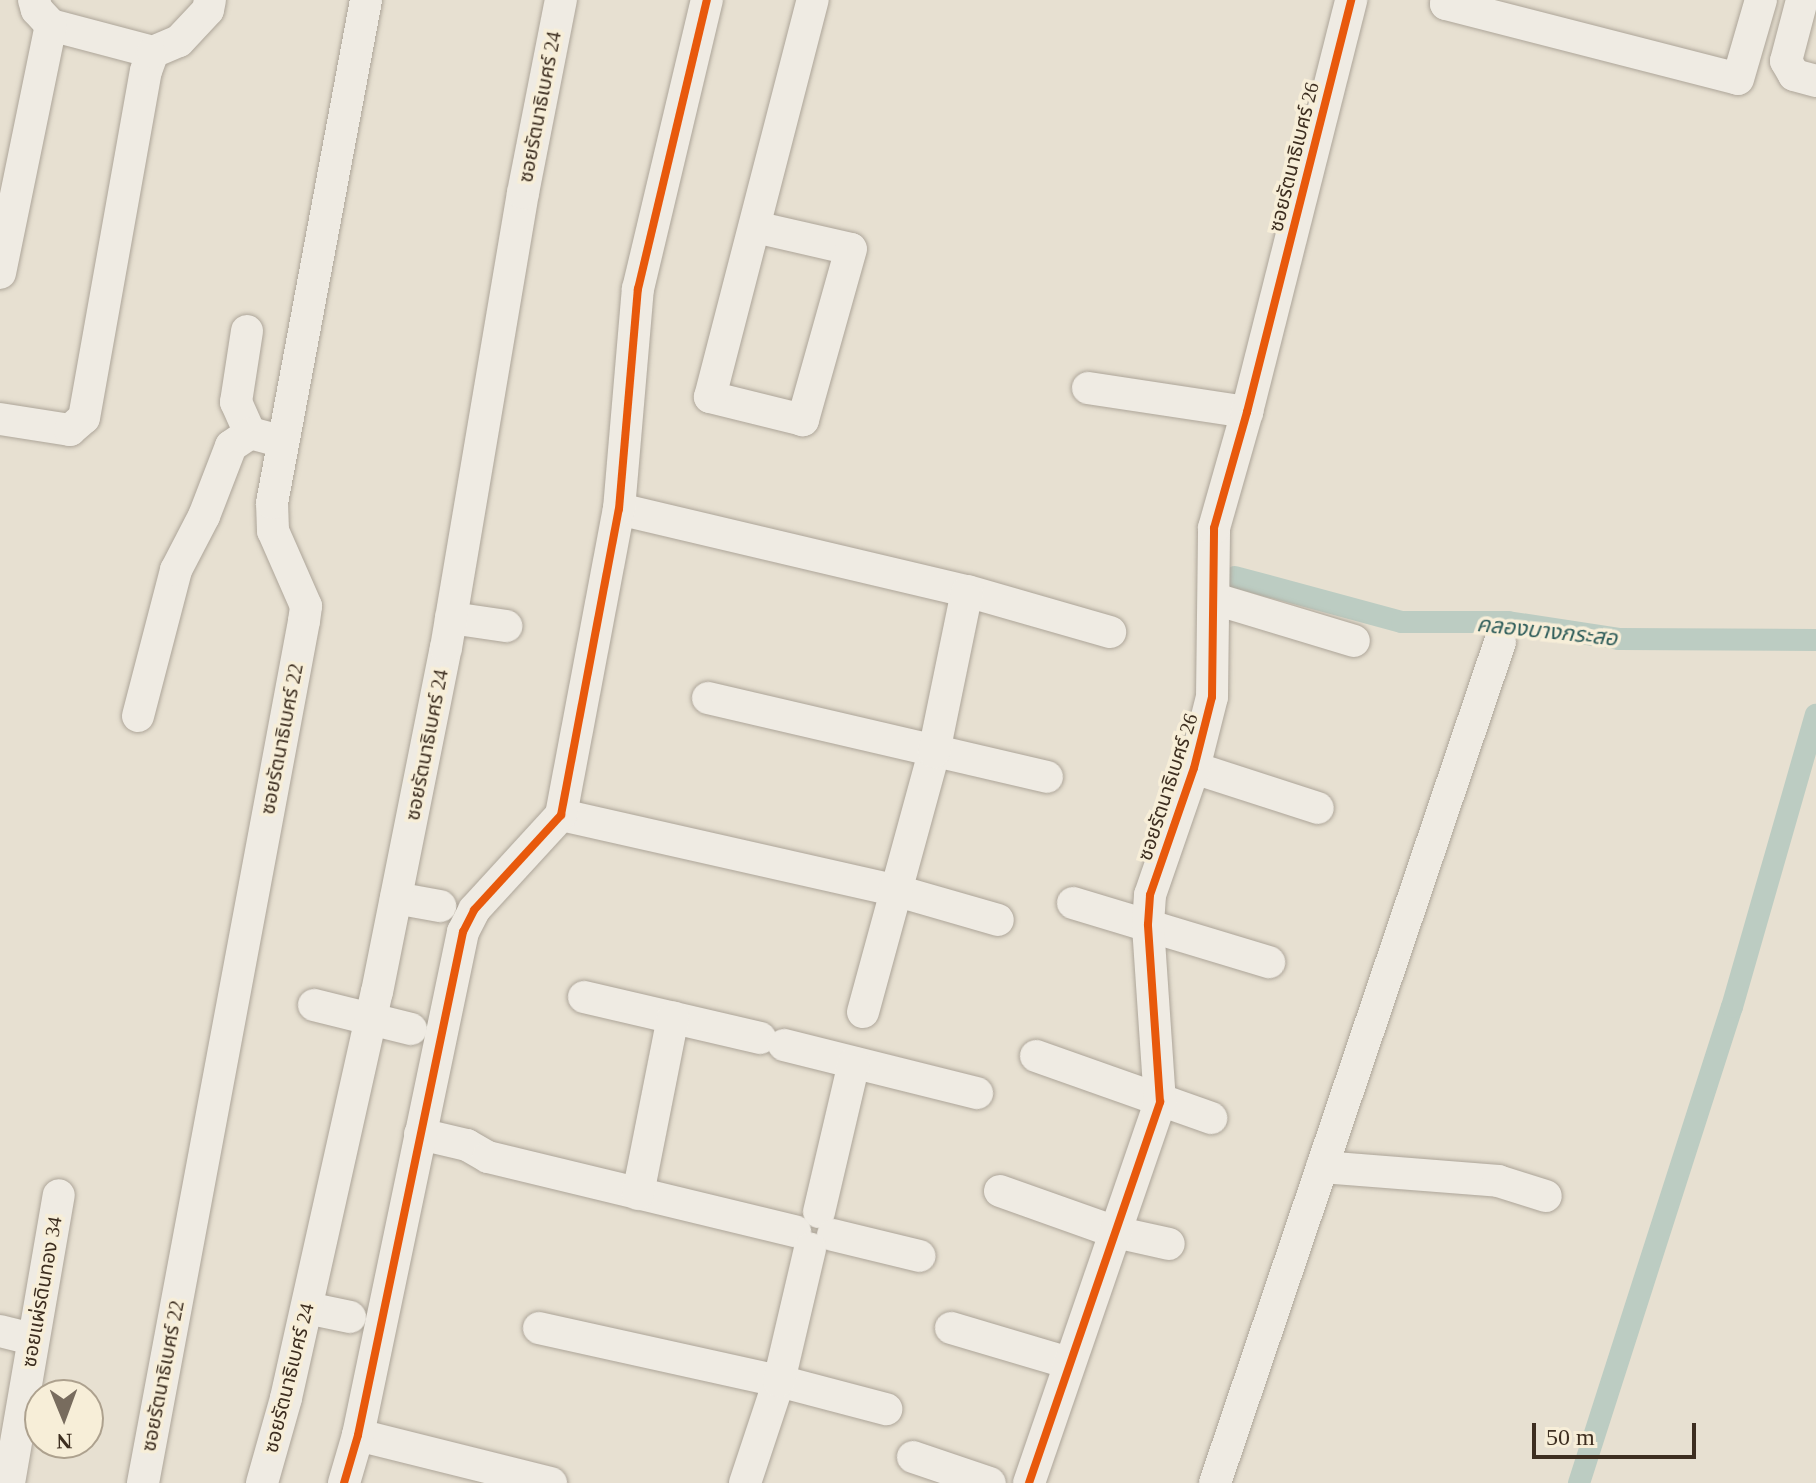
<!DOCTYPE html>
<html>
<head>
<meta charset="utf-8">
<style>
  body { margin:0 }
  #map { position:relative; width:1816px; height:1483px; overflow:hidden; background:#e7e0d1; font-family:"Times New Roman","Noto Sans Thai",serif }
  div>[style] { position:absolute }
  .canal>* { height:22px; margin:-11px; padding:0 11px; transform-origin:11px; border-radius:11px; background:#bcccc2 }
  .roads { filter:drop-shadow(0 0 2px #ada599) drop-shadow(0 0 2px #ada599) }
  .minor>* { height:32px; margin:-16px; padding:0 16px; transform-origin:16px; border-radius:16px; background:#efebe3 }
  .cycleway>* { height:8px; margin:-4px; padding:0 4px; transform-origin:4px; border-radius:4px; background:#e8590c }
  span { translate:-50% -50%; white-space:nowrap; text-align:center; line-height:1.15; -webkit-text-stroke:7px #f7eed8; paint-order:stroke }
  .street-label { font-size:20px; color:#3d2e20 }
  .water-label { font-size:22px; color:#2f5d5a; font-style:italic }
  .north { position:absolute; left:24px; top:1379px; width:80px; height:80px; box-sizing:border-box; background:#f7eed8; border:2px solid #ada18e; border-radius:50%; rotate:179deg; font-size:22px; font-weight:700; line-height:32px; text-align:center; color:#3d2e20 }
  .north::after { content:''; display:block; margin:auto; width:28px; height:36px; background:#786c5e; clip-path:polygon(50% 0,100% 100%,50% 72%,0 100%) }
  .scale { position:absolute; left:1532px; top:1423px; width:164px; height:36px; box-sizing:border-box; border:4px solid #3d2e20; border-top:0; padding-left:10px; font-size:24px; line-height:28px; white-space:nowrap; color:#3d2e20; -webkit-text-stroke:6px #f7eed8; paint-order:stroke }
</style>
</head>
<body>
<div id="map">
  <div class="canal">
    <div style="left:1235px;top:577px;width:173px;rotate:15.1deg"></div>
    <div style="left:1402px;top:622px;width:106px"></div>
    <div style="left:1508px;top:622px;width:112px;rotate:8.7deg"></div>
    <div style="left:1619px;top:639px;width:197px;rotate:0.3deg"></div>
    <div style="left:1579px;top:1483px;width:500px;rotate:-72.2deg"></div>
    <div style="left:1732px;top:1007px;width:304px;rotate:-74deg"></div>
  </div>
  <div class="roads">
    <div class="minor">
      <div style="left:1447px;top:0;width:4px;rotate:104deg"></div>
      <div style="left:1446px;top:4px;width:301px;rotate:14.4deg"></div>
      <div style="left:1738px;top:79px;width:82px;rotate:-73.8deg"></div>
      <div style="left:1802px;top:0;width:63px;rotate:104.7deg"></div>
      <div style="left:1786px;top:61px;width:16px;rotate:60deg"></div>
      <div style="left:1794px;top:75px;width:23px;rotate:15deg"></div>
      <div style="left:51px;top:25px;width:106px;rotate:14.8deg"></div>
      <div style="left:755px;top:227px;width:98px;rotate:12.9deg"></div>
      <div style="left:851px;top:249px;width:178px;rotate:105.7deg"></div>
      <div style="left:803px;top:420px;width:96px;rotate:-166.1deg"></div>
      <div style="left:710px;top:397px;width:410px;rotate:-75.5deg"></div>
      <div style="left:0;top:273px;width:253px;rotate:-78.4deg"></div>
      <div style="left:51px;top:25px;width:21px;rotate:-133deg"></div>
      <div style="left:37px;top:10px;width:10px;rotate:-107deg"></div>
      <div style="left:247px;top:331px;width:72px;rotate:98.8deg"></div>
      <div style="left:236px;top:402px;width:34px;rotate:66deg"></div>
      <div style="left:1088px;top:388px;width:161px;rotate:8.6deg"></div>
      <div style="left:0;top:419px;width:71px;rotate:8.9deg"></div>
      <div style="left:70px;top:430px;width:18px;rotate:-41deg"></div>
      <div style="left:84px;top:418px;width:352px;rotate:-79.9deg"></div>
      <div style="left:146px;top:71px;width:20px;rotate:-70deg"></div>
      <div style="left:153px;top:52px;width:28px;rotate:-23deg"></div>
      <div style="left:179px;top:41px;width:42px;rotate:-46.9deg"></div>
      <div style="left:208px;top:10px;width:10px;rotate:-79deg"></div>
      <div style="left:619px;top:509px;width:358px;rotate:13.3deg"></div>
      <div style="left:967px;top:591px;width:149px;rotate:16deg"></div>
      <div style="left:1215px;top:599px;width:145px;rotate:16.8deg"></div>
      <div style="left:451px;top:618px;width:56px;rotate:8.3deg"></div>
      <div style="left:708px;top:698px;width:348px;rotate:13.1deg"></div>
      <div style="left:138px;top:716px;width:151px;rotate:-75.4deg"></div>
      <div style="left:176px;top:570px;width:61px;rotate:-62.6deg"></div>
      <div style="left:204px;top:516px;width:75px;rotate:-68.9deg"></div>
      <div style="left:231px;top:446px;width:23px;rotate:-34deg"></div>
      <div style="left:250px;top:433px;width:34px;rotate:15deg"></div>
      <div style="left:1194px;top:768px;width:130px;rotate:17.9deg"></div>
      <div style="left:561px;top:815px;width:341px;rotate:12.7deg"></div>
      <div style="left:894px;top:890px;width:108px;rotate:16.1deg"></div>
      <div style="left:396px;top:898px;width:45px;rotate:10.3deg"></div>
      <div style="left:1073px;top:903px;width:205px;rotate:16.8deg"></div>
      <div style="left:584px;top:997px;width:181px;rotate:13.1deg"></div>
      <div style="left:314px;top:1005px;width:100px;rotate:13.9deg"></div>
      <div style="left:863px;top:1012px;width:270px;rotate:-74.7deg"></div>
      <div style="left:934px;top:752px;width:164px;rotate:-78.4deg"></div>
      <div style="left:784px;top:1045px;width:199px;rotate:14deg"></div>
      <div style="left:1036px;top:1056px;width:186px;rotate:19.5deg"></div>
      <div style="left:420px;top:1134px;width:48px;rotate:13.2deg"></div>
      <div style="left:467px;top:1145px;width:24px;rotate:30deg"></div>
      <div style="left:488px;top:1157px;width:316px;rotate:13.6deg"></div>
      <div style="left:1322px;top:1167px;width:177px;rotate:4.5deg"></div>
      <div style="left:1498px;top:1181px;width:50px;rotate:17.4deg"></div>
      <div style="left:1000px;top:1191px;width:122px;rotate:19.6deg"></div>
      <div style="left:1115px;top:1232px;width:55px;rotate:12.5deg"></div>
      <div style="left:638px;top:1194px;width:180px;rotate:-78.8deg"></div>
      <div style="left:819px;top:1212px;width:153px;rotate:-76.8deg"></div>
      <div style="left:833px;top:1235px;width:89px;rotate:13.6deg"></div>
      <div style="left:307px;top:1308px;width:44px;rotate:11.8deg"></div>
      <div style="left:539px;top:1328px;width:246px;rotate:12.5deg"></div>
      <div style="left:779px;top:1381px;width:111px;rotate:14.7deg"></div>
      <div style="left:951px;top:1328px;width:123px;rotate:16.5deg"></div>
      <div style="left:0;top:1331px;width:34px;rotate:14deg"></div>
      <div style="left:358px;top:1435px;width:199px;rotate:14deg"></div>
      <div style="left:913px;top:1457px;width:81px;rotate:18.7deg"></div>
      <div style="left:9px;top:1483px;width:292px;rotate:-80.2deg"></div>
      <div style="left:143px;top:1483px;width:877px;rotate:-79.42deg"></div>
      <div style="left:304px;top:621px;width:15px;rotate:-82deg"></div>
      <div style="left:306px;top:606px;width:82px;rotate:-113.7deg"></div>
      <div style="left:273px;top:531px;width:28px;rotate:-92deg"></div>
      <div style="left:272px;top:503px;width:512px;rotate:-79.41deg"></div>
      <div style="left:262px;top:1483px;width:88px;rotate:-74.2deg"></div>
      <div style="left:286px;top:1398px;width:416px;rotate:-77.4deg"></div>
      <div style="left:377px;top:992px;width:351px;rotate:-78.7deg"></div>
      <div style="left:446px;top:648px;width:461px;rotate:-80.4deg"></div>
      <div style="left:523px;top:193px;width:197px;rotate:-78.9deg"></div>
      <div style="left:344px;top:1483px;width:50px;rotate:-73.7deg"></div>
      <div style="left:358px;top:1435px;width:514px;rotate:-78.21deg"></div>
      <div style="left:463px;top:932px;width:25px;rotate:-63deg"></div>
      <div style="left:474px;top:910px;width:129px;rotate:-47.5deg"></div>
      <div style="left:561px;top:815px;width:311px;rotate:-79.3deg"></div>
      <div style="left:619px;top:509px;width:221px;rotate:-85.1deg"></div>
      <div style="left:638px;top:289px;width:297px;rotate:-76.6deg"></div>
      <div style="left:745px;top:1483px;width:108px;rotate:-71.6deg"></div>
      <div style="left:779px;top:1381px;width:136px;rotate:-76.8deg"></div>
      <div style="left:1029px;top:1483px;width:403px;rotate:-71deg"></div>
      <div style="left:1160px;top:1102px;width:178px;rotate:-93.9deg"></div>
      <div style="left:1148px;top:924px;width:29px;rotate:-86deg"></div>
      <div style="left:1150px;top:895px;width:134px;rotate:-70.9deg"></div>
      <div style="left:1194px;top:768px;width:73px;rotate:-75.8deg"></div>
      <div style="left:1212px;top:697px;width:169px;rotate:-89.3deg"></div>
      <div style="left:1214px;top:528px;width:121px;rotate:-74.1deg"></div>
      <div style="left:1247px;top:412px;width:425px;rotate:-75.8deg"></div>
      <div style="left:1215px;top:1483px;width:888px;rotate:-71.28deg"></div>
    </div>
  </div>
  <div class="cycleway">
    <div style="left:344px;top:1483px;width:50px;rotate:-73.7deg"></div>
    <div style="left:358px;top:1435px;width:514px;rotate:-78.21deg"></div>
    <div style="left:463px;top:932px;width:25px;rotate:-63deg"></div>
    <div style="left:474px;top:910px;width:129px;rotate:-47.5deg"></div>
    <div style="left:561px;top:815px;width:311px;rotate:-79.3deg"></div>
    <div style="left:619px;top:509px;width:221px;rotate:-85.1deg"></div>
    <div style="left:638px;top:289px;width:297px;rotate:-76.6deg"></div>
    <div style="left:1029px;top:1483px;width:403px;rotate:-71deg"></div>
    <div style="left:1160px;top:1102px;width:178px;rotate:-93.9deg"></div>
    <div style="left:1148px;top:924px;width:29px;rotate:-86deg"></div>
    <div style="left:1150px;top:895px;width:134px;rotate:-70.9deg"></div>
    <div style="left:1194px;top:768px;width:73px;rotate:-75.8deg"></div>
    <div style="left:1212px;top:697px;width:169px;rotate:-89.3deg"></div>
    <div style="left:1214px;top:528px;width:121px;rotate:-74.1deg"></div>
    <div style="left:1247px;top:412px;width:425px;rotate:-75.8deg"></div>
  </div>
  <div class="street-label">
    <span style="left:540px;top:107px;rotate:-79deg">ซอยรัตนาธิเบศร์ 24</span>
    <span style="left:1294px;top:157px;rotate:-76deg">ซอยรัตนาธิเบศร์ 26</span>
    <span style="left:282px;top:739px;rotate:-79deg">ซอยรัตนาธิเบศร์ 22</span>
    <span style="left:427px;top:745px;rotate:-79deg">ซอยรัตนาธิเบศร์ 24</span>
    <span style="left:1168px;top:787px;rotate:-72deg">ซอยรัตนาธิเบศร์ 26</span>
    <span style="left:42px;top:1292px;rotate:-80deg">ซอยแผ่รดินทอง 34</span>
    <span style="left:163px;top:1376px;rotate:-79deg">ซอยรัตนาธิเบศร์ 22</span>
    <span style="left:289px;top:1378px;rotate:-76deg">ซอยรัตนาธิเบศร์ 24</span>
  </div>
  <div class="water-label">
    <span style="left:1547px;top:631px;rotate:6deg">คลองบางกระสอ</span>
  </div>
  <div class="north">N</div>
  <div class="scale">50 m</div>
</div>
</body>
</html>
